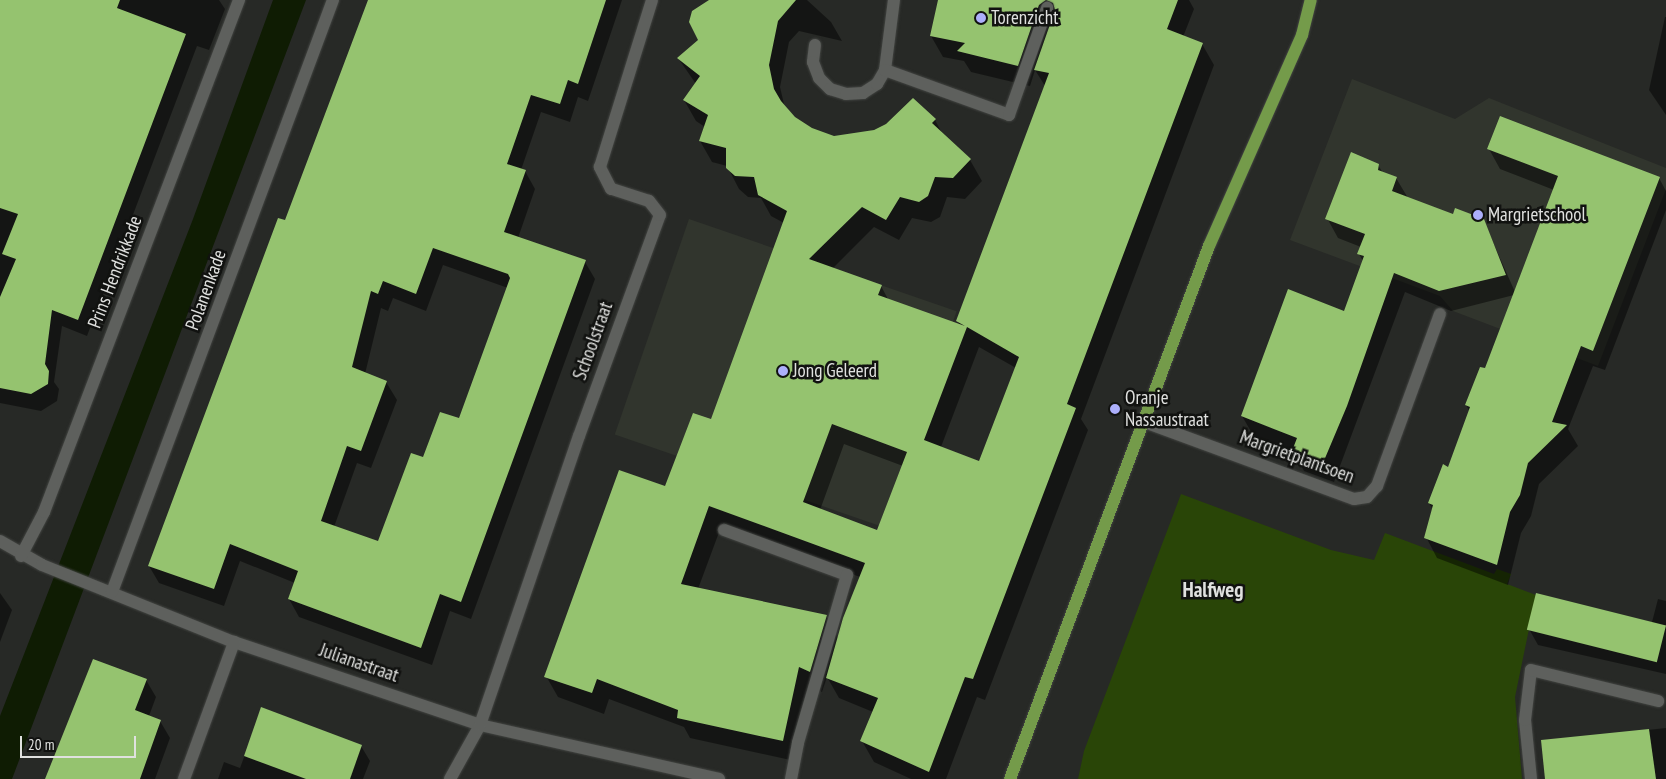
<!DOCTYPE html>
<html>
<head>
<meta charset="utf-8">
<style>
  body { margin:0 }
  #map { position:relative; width:1666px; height:779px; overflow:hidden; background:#272926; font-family:"PT Sans Narrow",sans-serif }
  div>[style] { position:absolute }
  .built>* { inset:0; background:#31352d; transform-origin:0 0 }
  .green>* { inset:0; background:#294507 }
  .water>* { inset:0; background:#0f1c03 }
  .shadow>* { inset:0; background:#0007 }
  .building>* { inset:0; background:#95c36f; transform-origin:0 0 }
  .roads { filter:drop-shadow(0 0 1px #424441) drop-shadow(0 0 1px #424441) }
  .minor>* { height:12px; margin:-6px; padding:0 6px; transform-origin:6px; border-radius:6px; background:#5e605d }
  .major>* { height:12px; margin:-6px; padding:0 6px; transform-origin:6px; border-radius:6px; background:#749b4a }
  .dots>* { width:14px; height:14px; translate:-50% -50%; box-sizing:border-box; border:2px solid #111210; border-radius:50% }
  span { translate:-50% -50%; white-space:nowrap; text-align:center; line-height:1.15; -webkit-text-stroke:5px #111210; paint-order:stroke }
  .poi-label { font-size:19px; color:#e0e1df }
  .left { translate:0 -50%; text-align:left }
  .street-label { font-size:19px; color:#e0e1df }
  .quarter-label { font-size:21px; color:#e0e1df; font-weight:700 }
  .scale { position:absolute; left:20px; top:736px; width:116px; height:22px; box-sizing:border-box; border:2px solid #e0e1df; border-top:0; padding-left:6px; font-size:15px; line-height:18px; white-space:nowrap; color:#e0e1df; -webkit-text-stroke:4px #111210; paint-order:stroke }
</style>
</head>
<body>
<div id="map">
  <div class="built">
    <div style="clip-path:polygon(1352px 79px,1455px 119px,1489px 98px,1666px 168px,1666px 189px,1598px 366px,1453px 311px,1440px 296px,1290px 240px)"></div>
    <div style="left:689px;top:219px;width:283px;height:228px;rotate:19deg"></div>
  </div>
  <div class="green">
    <div style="clip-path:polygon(1181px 494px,1331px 550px,1374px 560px,1385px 533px,1494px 574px,1497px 569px,1511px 574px,1507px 584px,1536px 595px,1515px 697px,1522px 779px,1078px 779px,1084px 751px)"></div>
  </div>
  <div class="water">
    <div style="clip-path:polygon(273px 0,306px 0,12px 779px,0 779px,0 716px,193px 219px)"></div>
  </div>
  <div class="shadow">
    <div style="clip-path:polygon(0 0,219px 0,225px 9px,209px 50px,197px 46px,87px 336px,62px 326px,54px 382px,59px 389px,57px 401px,41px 411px,0 403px)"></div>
    <div style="clip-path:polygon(evenodd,370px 0,622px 0,588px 101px,578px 97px,570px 122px,541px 112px,521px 170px,525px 171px,535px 189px,518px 238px,585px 262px,595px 279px,471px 619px,450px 611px,432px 665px,299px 617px,289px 599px,295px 583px,240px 561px,224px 606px,159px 583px,149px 566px,286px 222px,370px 0,443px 265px,508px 288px,460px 419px,423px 458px,379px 543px,334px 527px,357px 463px,371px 468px,397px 400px,386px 382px,365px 374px,381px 308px,388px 311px,393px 298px,426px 311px,443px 265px)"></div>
    <div style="clip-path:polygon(evenodd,710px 0,807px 0,831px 22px,842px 41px,799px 31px,789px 42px,780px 87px,784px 104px,794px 118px,811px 129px,833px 137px,852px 137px,886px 126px,935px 120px,943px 135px,970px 160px,982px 181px,965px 199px,947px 197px,940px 217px,931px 222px,912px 218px,899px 240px,874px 227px,833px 268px,881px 286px,889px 301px,960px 326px,957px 321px,1045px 86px,1035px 70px,1030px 86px,971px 72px,964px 61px,943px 57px,931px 36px,940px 0,1189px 0,1194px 9px,1183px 37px,1202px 44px,1214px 65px,1081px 419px,1088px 430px,985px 700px,977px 697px,946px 779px,911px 779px,874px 762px,862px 741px,873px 712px,839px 698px,827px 677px,822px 692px,811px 687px,795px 761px,690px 738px,684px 727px,609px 699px,604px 714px,558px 697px,546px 676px,712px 421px,784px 223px,771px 216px,761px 198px,748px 197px,739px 189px,727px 166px,712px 162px,700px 141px,705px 127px,696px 121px,684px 100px,696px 84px,678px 58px,699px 41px,710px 0,979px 347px,1016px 368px,980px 462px,941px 447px,979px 347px,710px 0,844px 444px,903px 466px,878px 532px,820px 510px,844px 444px,710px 0,721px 527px,860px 577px,838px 638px,826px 616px,698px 589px,721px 527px)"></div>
    <div style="clip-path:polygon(1665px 17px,1666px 17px,1666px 115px,1649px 90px)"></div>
    <div style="clip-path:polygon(1489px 149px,1659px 178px,1666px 191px,1666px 210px,1605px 370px,1593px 366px,1568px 429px,1578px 446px,1539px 484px,1531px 516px,1521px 533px,1508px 585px,1437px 558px,1426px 537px,1433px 510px,1429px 503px,1448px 468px,1470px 412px,1466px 405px,1485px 370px,1514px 295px,1451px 311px,1405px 292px,1334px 482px,1304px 471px,1293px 451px,1253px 435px,1242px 416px,1345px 313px,1363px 261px,1359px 254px,1361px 247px,1338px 238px,1327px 218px,1378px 165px,1383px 173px,1396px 178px,1408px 198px,1454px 216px,1483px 220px,1515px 292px,1554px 190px,1500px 169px)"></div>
    <div style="clip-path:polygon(0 593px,12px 610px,0 642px)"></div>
    <div style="clip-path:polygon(1658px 599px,1666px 601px,1666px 674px,1538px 645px,1529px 629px,1652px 622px)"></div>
    <div style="clip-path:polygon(146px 680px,156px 697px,149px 716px,160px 721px,170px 738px,155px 779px,47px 779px)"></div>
    <div style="clip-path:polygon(262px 709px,361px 746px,370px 761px,363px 779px,218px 779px,224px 762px,240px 768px)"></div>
    <div style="clip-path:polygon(1666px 728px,1666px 779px,1546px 779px,1543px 741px)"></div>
  </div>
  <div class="building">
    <div style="clip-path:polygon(0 0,120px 0,117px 8px,186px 34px,78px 320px,52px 310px,45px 364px,49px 371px,48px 384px,31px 394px,0 388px,0 297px,16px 259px,2px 254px,18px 214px,0 208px)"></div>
    <div style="clip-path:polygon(evenodd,368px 0,606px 0,578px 84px,568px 80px,560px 104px,531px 95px,507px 164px,526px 170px,504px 232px,586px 260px,461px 602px,440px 594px,421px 648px,288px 599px,298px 571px,230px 544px,214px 589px,148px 566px,278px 218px,285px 220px,368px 0,433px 248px,508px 274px,510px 278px,459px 418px,440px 412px,423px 457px,411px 453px,378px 541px,321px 521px,347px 446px,361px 451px,387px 381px,352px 367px,371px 291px,378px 294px,383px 281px,416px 294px,433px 248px)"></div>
    <div style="clip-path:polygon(evenodd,709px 0,796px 0,778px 21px,769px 65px,774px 89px,781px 101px,795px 117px,812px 128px,834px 136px,874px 130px,886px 124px,913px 98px,936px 119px,932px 123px,971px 159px,953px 178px,935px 177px,928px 196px,919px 202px,900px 197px,886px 220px,862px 207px,809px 259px,882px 285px,878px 295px,965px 326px,956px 321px,1049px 73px,1034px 70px,1055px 10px,1053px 3px,1046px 0,1178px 0,1167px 29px,1203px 43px,1067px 404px,1076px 408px,973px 679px,965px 677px,929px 772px,860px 741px,878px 698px,826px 678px,843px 618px,865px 563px,709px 506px,681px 584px,827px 615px,810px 672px,799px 667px,783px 741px,677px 718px,678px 710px,597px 679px,592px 693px,544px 677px,619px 470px,665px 486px,693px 413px,711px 419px,787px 211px,758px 195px,754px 177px,735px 176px,726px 168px,726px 148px,699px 141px,708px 115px,683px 100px,700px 76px,677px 58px,698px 40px,689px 22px,692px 11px,709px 0,967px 327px,1019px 357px,979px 461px,924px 440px,967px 327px,709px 0,832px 424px,907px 452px,877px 530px,803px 502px,832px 424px)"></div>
    <div style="clip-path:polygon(938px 0,1046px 0,1039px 5px,1018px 66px,957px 51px,965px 43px,930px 36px)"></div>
    <div style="clip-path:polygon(1500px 116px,1660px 177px,1593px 351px,1581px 346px,1552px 422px,1567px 425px,1528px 463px,1520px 495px,1510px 512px,1497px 565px,1424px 538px,1433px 505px,1428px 503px,1443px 464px,1448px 467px,1470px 407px,1465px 405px,1480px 367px,1485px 368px,1558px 176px,1487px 149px)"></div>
    <div style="clip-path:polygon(1351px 152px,1379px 164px,1378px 170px,1397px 177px,1392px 191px,1453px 214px,1455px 208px,1484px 219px,1506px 275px,1439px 291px,1394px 273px,1347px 406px,1323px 463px,1292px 451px,1297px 438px,1241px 416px,1288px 289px,1344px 311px,1364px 256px,1357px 254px,1365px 234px,1325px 219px)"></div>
    <div style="left:1536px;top:593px;width:134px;height:38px;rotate:14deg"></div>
    <div style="clip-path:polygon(93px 659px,147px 679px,135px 710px,161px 720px,140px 779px,45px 779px)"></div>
    <div style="clip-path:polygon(261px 707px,362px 745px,350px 779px,306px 779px,244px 756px)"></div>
    <div style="clip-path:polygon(1649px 729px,1656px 779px,1545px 779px,1541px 740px)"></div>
  </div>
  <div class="roads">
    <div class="minor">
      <div style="left:815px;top:45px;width:17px;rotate:97deg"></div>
      <div style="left:813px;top:62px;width:17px;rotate:69deg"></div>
      <div style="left:819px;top:78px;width:16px;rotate:45deg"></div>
      <div style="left:830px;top:89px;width:17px;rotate:17deg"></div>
      <div style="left:846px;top:94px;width:17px;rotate:-3deg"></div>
      <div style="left:863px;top:93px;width:17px;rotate:-33deg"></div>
      <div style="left:877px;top:84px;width:16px;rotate:-60deg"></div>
      <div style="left:885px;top:70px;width:71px;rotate:-82.7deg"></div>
      <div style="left:885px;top:70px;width:132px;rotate:19.9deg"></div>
      <div style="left:1009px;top:115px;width:114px;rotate:-70.4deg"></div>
      <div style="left:1142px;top:421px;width:226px;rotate:20.2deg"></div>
      <div style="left:1354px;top:499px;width:13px;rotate:-9deg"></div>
      <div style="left:1367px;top:497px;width:15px;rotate:-48deg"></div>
      <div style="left:1377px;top:486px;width:183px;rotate:-69.9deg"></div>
      <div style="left:724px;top:530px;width:131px;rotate:20.1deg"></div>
      <div style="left:847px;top:575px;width:175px;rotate:106.3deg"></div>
      <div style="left:798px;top:743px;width:37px;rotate:101deg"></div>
      <div style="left:0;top:541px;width:48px;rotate:29.7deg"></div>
      <div style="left:42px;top:565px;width:207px;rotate:21.9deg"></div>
      <div style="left:234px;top:642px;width:260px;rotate:18.6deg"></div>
      <div style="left:480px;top:725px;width:245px;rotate:12.7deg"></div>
      <div style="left:21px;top:556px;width:50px;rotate:-62.4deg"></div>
      <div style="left:44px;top:512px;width:548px;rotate:-69.15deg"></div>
      <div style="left:112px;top:592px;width:632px;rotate:-69.53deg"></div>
      <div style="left:184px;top:779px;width:146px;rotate:-69.9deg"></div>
      <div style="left:450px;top:779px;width:62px;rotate:-60.9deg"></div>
      <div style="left:480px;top:725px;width:305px;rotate:-71.1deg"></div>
      <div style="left:579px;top:436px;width:235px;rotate:-69.9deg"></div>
      <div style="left:660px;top:215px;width:18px;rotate:-128deg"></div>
      <div style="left:649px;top:201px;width:40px;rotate:-162deg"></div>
      <div style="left:611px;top:189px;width:25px;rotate:-117deg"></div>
      <div style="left:600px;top:167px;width:175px;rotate:-72.7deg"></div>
      <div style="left:1531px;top:779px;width:59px;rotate:-95.8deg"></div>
      <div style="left:1525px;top:720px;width:50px;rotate:-83.2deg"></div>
      <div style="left:1531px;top:670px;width:131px;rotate:13.7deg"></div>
    </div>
    <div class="major">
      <div style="left:1010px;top:779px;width:569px;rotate:-69.53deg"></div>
      <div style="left:1209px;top:246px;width:231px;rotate:-66.2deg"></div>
      <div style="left:1302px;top:35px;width:36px;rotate:-76deg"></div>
    </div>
  </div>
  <div class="dots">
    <div style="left:981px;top:18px;background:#acaffb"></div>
    <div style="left:1478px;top:215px;background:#acaffb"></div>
    <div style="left:783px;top:371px;background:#acaffb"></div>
    <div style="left:1115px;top:409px;background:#acaffb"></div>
  </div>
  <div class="poi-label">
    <span class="left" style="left:991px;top:18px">Torenzicht</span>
    <span class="left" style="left:1488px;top:215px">Margrietschool</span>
    <span class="left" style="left:793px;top:371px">Jong Geleerd</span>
    <span class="left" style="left:1125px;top:409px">Oranje<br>Nassaustraat</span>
  </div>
  <div class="street-label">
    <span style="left:115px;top:272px;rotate:-69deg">Prins Hendrikkade</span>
    <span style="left:206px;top:290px;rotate:-70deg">Polanenkade</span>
    <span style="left:593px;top:341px;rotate:-70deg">Schoolstraat</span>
    <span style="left:1297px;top:457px;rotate:20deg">Margrietplantsoen</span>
    <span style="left:359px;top:663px;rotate:19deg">Julianastraat</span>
  </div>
  <div class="quarter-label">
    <span style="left:1213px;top:590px">Halfweg</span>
  </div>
  <div class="scale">20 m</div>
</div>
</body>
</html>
